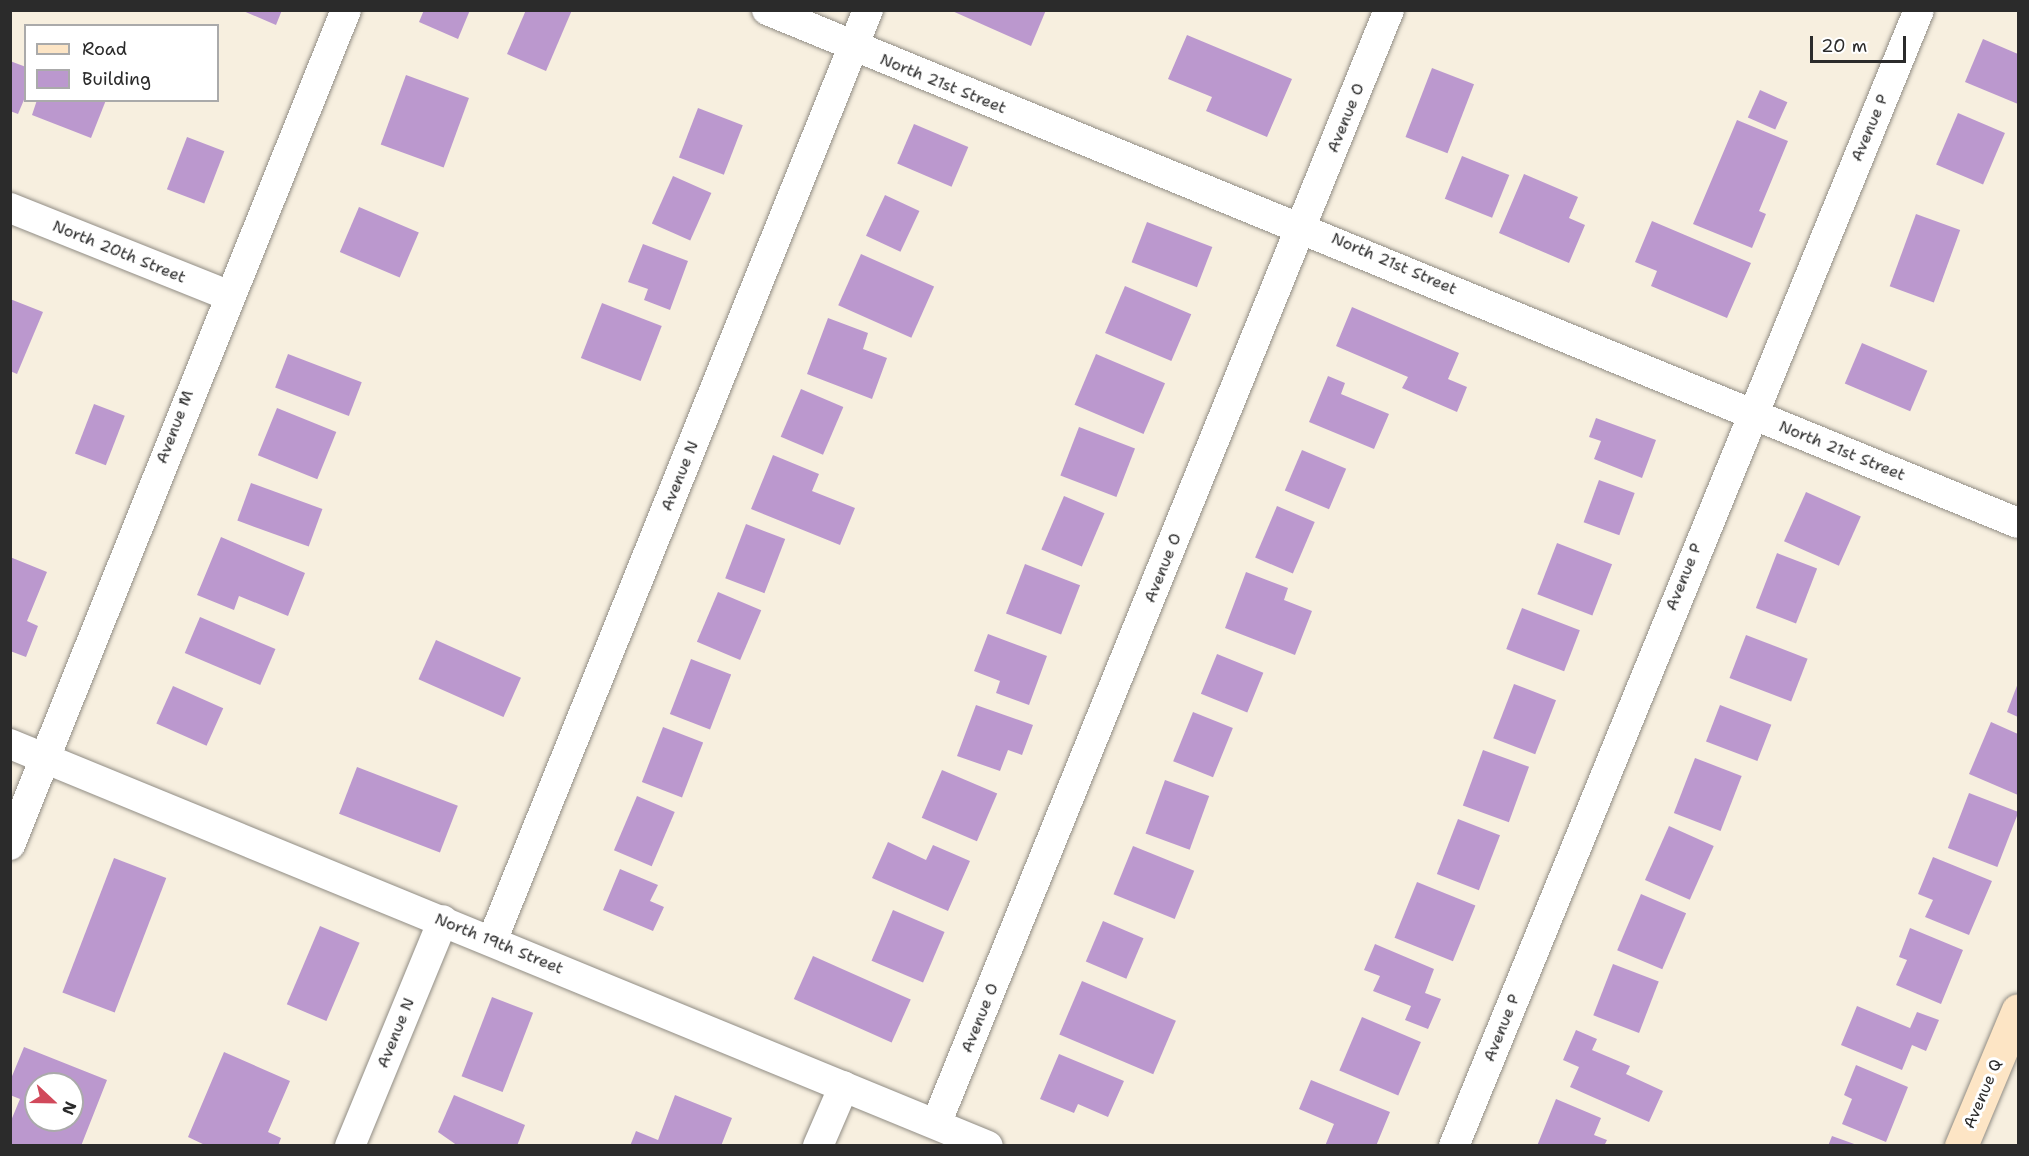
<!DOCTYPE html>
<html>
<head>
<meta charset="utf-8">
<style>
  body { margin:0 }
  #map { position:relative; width:2029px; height:1156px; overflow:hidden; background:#f7efdf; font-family:"Shantell Sans",sans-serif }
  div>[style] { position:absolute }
  .building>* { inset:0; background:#bb98ce; transform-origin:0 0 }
  .roads { filter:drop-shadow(0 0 2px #918d85) drop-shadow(0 0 2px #918d85) }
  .street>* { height:30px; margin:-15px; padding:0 15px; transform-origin:15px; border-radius:15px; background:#fff }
  .secondary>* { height:33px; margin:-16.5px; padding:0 16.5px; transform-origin:16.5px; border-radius:16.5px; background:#fde5c5 }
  span { translate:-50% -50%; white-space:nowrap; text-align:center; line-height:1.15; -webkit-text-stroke:6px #fff; paint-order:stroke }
  .street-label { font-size:16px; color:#2b2b2b }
  .frame { position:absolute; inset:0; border:12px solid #2b2b2b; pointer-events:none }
  .legend { position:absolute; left:24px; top:24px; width:195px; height:78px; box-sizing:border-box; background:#fff; border:2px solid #aaa; margin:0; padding:8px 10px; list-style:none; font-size:18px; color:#2b2b2b }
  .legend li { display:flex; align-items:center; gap:12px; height:30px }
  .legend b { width:30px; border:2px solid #aaa }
  .north { position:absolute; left:24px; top:1072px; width:60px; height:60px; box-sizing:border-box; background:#fff; border:2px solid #aaa; border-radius:50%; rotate:112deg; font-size:16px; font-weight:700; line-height:24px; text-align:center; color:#2b2b2b }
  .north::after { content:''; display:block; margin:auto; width:21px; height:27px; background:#d1495b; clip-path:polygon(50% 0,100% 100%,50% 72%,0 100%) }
  .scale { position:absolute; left:1810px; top:36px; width:96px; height:27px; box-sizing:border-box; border:3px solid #2b2b2b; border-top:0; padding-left:8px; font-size:18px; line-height:21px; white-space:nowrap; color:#2b2b2b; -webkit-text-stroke:4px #fff; paint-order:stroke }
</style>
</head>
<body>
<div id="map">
  <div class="building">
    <div style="clip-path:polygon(241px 10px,282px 10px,276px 25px)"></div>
    <div style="clip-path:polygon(424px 10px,470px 10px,458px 39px,419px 22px)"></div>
    <div style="clip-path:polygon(526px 10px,572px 10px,546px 71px,507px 54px)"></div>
    <div style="clip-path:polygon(950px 10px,1046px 10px,1031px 46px)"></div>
    <div style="clip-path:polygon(1187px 35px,1292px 79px,1267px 137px,1206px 111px,1212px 97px,1168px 79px)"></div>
    <div style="clip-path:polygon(1983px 39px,2018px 54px,2018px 104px,1965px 82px)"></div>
    <div style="clip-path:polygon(10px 61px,26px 67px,26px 95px,18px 114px,10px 111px)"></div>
    <div style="left:1432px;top:68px;width:45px;height:74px;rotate:21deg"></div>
    <div style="left:406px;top:75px;width:67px;height:74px;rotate:20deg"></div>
    <div style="left:1760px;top:90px;width:30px;height:30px;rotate:24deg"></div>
    <div style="clip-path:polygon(37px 100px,106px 100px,91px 138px,32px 115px)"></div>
    <div style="left:698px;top:108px;width:48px;height:53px;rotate:21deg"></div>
    <div style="left:1958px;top:113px;width:51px;height:56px;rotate:23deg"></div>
    <div style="clip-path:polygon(1737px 120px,1788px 141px,1759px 211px,1766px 214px,1752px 248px,1693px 224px)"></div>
    <div style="left:914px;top:124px;width:59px;height:43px;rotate:23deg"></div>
    <div style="left:187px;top:137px;width:40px;height:56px;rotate:21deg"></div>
    <div style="left:1462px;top:156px;width:51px;height:46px;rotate:22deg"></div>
    <div style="clip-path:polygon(1524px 174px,1578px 197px,1569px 218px,1585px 225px,1569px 263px,1499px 233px)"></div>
    <div style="left:673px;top:176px;width:42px;height:52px;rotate:24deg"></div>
    <div style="left:885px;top:195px;width:38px;height:45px;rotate:25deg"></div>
    <div style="left:359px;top:207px;width:65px;height:49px;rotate:23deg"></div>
    <div style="left:1916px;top:214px;width:47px;height:77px;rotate:20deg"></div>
    <div style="clip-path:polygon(1652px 221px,1751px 263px,1727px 318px,1651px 286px,1657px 271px,1635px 262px)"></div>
    <div style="left:1147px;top:222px;width:70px;height:43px;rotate:21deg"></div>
    <div style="clip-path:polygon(643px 244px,688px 261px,670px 310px,644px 300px,648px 289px,628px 282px)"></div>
    <div style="left:861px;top:254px;width:80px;height:56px;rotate:24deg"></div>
    <div style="left:1125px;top:286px;width:72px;height:51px;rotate:23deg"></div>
    <div style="clip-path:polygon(10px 299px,43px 312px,17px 374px,10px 371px)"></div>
    <div style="left:602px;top:303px;width:64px;height:59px;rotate:21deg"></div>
    <div style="clip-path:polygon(1352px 307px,1459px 353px,1448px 379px,1467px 387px,1457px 412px,1402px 388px,1408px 377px,1336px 346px)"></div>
    <div style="clip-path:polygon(828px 318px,868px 333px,863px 349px,887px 358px,872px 399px,807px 374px)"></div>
    <div style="left:1862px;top:343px;width:71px;height:44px;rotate:23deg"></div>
    <div style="left:288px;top:354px;width:79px;height:36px;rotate:21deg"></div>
    <div style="left:1096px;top:354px;width:75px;height:55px;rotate:23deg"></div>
    <div style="clip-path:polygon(1328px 376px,1345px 383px,1341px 394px,1389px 414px,1374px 449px,1309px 422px)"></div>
    <div style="left:801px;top:389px;width:46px;height:52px;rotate:23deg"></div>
    <div style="left:94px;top:404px;width:33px;height:53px;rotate:21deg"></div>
    <div style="left:277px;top:408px;width:64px;height:51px;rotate:22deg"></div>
    <div style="clip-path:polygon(1596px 418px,1656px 440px,1642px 478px,1594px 459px,1601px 441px,1589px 437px)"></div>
    <div style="left:1079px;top:427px;width:60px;height:52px;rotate:21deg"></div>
    <div style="left:1302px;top:450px;width:48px;height:44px;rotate:23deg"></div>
    <div style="clip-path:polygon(773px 455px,819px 474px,812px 491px,855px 508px,840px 545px,751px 509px)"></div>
    <div style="left:1599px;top:480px;width:38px;height:45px;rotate:20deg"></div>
    <div style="left:251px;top:483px;width:76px;height:40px;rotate:20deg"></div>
    <div style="left:1806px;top:492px;width:60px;height:54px;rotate:24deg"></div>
    <div style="left:1064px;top:496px;width:44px;height:58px;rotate:23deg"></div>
    <div style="left:1277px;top:506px;width:41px;height:56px;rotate:23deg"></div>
    <div style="left:746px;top:524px;width:42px;height:58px;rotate:21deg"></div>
    <div style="clip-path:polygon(221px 537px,305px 573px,288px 616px,239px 596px,234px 610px,197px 595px)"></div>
    <div style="left:1557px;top:543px;width:59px;height:55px;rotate:21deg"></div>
    <div style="left:1777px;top:553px;width:43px;height:59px;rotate:21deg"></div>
    <div style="clip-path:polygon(10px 557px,47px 572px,27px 621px,38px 626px,26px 657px,10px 651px)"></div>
    <div style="left:1025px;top:564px;width:59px;height:53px;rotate:21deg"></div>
    <div style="clip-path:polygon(1246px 572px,1288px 588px,1284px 600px,1312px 611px,1295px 655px,1225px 628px)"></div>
    <div style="left:718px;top:592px;width:47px;height:54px;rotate:23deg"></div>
    <div style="left:1522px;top:608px;width:62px;height:44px;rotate:21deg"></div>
    <div style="left:200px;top:617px;width:82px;height:39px;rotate:23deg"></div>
    <div style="clip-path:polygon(988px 634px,1047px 656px,1029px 705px,996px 693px,1000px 681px,974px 671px)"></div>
    <div style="left:1746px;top:635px;width:66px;height:46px;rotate:21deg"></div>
    <div style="left:436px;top:640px;width:93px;height:43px;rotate:24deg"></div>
    <div style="left:1217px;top:654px;width:50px;height:43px;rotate:22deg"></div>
    <div style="left:691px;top:659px;width:43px;height:59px;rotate:21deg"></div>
    <div style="clip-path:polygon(2018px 683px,2018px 717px,2007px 712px)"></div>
    <div style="left:1514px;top:684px;width:45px;height:58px;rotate:21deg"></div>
    <div style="left:173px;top:686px;width:55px;height:41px;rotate:24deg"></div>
    <div style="clip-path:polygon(976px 705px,1033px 725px,1022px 755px,1008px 750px,1000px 771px,957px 756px)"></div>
    <div style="left:1720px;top:705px;width:55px;height:39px;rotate:21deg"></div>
    <div style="left:1193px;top:712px;width:43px;height:53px;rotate:22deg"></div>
    <div style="clip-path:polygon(1991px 722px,2018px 734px,2018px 795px,1969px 774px)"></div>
    <div style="left:663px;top:727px;width:43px;height:59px;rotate:21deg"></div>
    <div style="left:1483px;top:750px;width:49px;height:59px;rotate:20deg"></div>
    <div style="left:1695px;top:758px;width:50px;height:59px;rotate:21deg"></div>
    <div style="left:357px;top:767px;width:108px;height:50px;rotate:21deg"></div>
    <div style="left:942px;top:770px;width:60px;height:52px;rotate:23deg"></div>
    <div style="left:1165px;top:780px;width:47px;height:57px;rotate:20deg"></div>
    <div style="left:1969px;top:793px;width:53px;height:59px;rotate:21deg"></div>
    <div style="left:637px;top:796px;width:41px;height:59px;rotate:23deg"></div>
    <div style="left:1458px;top:819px;width:45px;height:59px;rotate:21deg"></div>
    <div style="left:1669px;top:826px;width:49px;height:59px;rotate:24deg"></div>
    <div style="clip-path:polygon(888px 842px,926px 860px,933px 845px,970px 861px,948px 911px,872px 878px)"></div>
    <div style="left:1133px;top:846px;width:66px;height:52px;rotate:22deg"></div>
    <div style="clip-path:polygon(1933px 857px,1992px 881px,1969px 935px,1925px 917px,1933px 900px,1918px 894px)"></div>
    <div style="left:114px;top:858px;width:56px;height:144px;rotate:21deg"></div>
    <div style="clip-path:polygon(620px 869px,658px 885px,650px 901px,664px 907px,653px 931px,603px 910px)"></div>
    <div style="left:1417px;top:882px;width:63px;height:60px;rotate:22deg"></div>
    <div style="left:1641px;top:894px;width:49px;height:61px;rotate:23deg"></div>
    <div style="left:893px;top:910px;width:56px;height:55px;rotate:23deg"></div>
    <div style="left:1103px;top:921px;width:44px;height:44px;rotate:23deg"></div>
    <div style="left:320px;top:926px;width:43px;height:85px;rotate:23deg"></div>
    <div style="clip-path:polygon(1910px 928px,1963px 950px,1941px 1004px,1896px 985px,1907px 960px,1899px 957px)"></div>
    <div style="clip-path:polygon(1375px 944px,1434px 969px,1425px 993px,1441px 999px,1428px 1029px,1405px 1020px,1411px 1006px,1373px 991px,1380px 976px,1364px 970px)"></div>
    <div style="left:813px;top:956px;width:107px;height:47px;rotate:24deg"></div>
    <div style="left:1613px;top:964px;width:49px;height:55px;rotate:21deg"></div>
    <div style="left:1082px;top:981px;width:102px;height:58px;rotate:23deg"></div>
    <div style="left:492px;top:997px;width:44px;height:85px;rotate:21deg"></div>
    <div style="clip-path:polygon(1857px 1006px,1910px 1028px,1917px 1012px,1939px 1020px,1926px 1051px,1912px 1045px,1902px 1070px,1841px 1045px)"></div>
    <div style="left:1362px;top:1017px;width:64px;height:58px;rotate:23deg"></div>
    <div style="clip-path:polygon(1576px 1030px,1597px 1039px,1592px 1050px,1630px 1066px,1626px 1074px,1663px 1091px,1649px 1122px,1570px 1087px,1579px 1067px,1563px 1060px)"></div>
    <div style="clip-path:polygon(evenodd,24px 1047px,107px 1080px,81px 1146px,10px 1146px,10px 1123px,20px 1099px,10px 1095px,10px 1081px,24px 1047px,36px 1084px,72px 1084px,72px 1120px,36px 1120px,36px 1084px)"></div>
    <div style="clip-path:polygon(224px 1052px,290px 1081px,268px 1132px,281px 1138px,278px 1146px,207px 1146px,188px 1137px)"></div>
    <div style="clip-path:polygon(1059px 1054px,1124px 1081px,1108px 1117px,1078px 1104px,1074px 1113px,1040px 1099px)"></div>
    <div style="clip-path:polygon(1856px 1065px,1908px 1087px,1886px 1142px,1842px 1124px,1852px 1099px,1844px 1095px)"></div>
    <div style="clip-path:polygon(1311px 1080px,1390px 1112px,1376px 1146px,1325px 1146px,1334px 1124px,1299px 1109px)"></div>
    <div style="clip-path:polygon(454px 1095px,525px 1125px,517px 1146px,458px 1146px,438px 1132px)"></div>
    <div style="clip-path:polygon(675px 1095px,732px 1118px,721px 1146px,630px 1146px,636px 1131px,658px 1140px)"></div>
    <div style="clip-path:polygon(1556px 1099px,1601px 1118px,1594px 1135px,1607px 1140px,1604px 1146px,1537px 1146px)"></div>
    <div style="clip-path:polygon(1832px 1136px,1857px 1145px,1857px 1146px,1828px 1146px)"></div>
  </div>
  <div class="roads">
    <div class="street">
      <div style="left:767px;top:10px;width:1352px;rotate:22.3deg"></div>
      <div style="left:10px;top:208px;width:234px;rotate:21.8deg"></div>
      <div style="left:10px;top:744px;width:1057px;rotate:22.34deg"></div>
      <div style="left:10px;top:845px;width:900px;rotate:-68.08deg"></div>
      <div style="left:492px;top:941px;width:1004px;rotate:-68.01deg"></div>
      <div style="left:936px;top:1124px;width:1203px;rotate:-67.87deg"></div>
      <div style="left:350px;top:1146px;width:244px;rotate:-67.6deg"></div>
      <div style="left:818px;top:1146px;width:65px;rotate:-66.6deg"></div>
      <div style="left:1454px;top:1146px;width:1227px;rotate:-67.74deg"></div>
    </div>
    <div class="secondary">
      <div style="left:1961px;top:1146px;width:147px;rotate:-67.3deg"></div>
    </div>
  </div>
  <div class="street-label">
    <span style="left:943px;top:84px;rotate:22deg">North 21st Street</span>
    <span style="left:1346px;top:118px;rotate:-68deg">Avenue O</span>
    <span style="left:1870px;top:128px;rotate:-67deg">Avenue P</span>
    <span style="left:119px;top:252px;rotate:22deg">North 20th Street</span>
    <span style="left:1394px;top:264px;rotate:23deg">North 21st Street</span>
    <span style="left:175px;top:427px;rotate:-69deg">Avenue M</span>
    <span style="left:1842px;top:451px;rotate:22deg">North 21st Street</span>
    <span style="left:680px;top:476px;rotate:-68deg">Avenue N</span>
    <span style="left:1163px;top:568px;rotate:-68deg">Avenue O</span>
    <span style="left:1684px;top:577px;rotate:-68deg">Avenue P</span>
    <span style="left:499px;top:944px;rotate:22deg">North 19th Street</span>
    <span style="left:980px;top:1018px;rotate:-68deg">Avenue O</span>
    <span style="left:1502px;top:1028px;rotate:-68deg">Avenue P</span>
    <span style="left:396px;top:1033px;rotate:-68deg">Avenue N</span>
    <span style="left:1983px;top:1094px;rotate:-67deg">Avenue Q</span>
  </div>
  <div class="frame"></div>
  <ul class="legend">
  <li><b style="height:8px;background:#fde5c5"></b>Road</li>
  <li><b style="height:16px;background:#bb98ce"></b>Building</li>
  </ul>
  <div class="north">N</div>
  <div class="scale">20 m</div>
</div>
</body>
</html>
